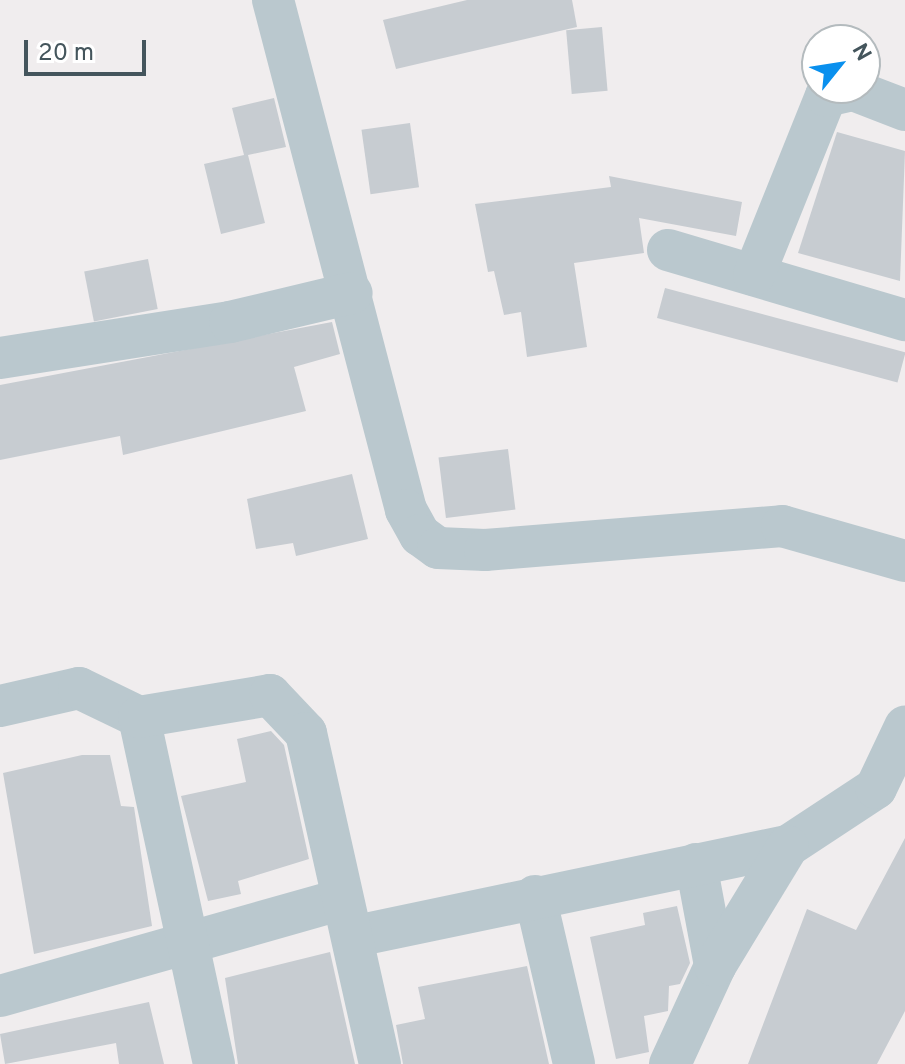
<!DOCTYPE html>
<html>
<head>
<meta charset="utf-8">
<style>
  body { margin:0 }
  #map { position:relative; width:905px; height:1064px; overflow:hidden; background:#f0edee; font-family:Overpass,sans-serif }
  div>[style] { position:absolute }
  .building>* { inset:0; background:#c7ccd1; transform-origin:0 0 }
  .street>* { height:42px; margin:-21px; padding:0 21px; transform-origin:21px; border-radius:21px; background:#bac8ce }
  span { translate:-50% -50%; white-space:nowrap; text-align:center; line-height:1.15; -webkit-text-stroke:7px #fff; paint-order:stroke }
  .north { position:absolute; left:801px; top:24px; width:80px; height:80px; box-sizing:border-box; background:#fff; border:2px solid #b4bbbe; border-radius:50%; rotate:60deg; font-size:22px; font-weight:700; line-height:32px; text-align:center; color:#44555c }
  .north::after { content:''; display:block; margin:auto; width:28px; height:36px; background:#0a90ee; clip-path:polygon(50% 0,100% 100%,50% 72%,0 100%) }
  .scale { position:absolute; left:24px; top:40px; width:122px; height:36px; box-sizing:border-box; border:4px solid #44555c; border-top:0; padding-left:10px; font-size:24px; line-height:28px; white-space:nowrap; color:#44555c; -webkit-text-stroke:6px #fff; paint-order:stroke }
</style>
</head>
<body>
<div id="map">
  <div class="building">
    <div style="clip-path:polygon(467px 0,572px 0,577px 27px,396px 69px,383px 20px)"></div>
    <div style="left:602px;top:27px;width:64px;height:36px;rotate:85deg"></div>
    <div style="clip-path:polygon(274px 98px,286px 147px,248px 155px,265px 223px,221px 234px,204px 164px,244px 155px,232px 108px)"></div>
    <div style="left:410px;top:123px;width:65px;height:49px;rotate:82deg"></div>
    <div style="clip-path:polygon(837px 132px,905px 151px,900px 281px,798px 253px)"></div>
    <div style="clip-path:polygon(609px 176px,742px 202px,736px 236px,639px 218px,644px 253px,574px 263px,587px 347px,527px 357px,521px 312px,504px 315px,494px 271px,488px 272px,475px 204px,611px 187px)"></div>
    <div style="left:148px;top:259px;width:51px;height:65px;rotate:79deg"></div>
    <div style="left:665px;top:288px;width:249px;height:31px;rotate:15deg"></div>
    <div style="clip-path:polygon(332px 322px,340px 354px,294px 367px,306px 411px,123px 455px,120px 436px,0 460px,0 385px)"></div>
    <div style="left:508px;top:449px;width:61px;height:70px;rotate:83deg"></div>
    <div style="clip-path:polygon(352px 474px,368px 539px,296px 556px,293px 543px,256px 549px,247px 499px)"></div>
    <div style="clip-path:polygon(271px 731px,284px 745px,309px 859px,238px 881px,241px 894px,208px 901px,181px 796px,246px 782px,237px 739px)"></div>
    <div style="clip-path:polygon(82px 755px,110px 755px,121px 806px,134px 807px,152px 926px,34px 954px,3px 773px)"></div>
    <div style="clip-path:polygon(905px 838px,905px 1011px,877px 1064px,748px 1064px,807px 909px,856px 930px)"></div>
    <div style="clip-path:polygon(677px 906px,690px 963px,680px 984px,669px 986px,668px 1011px,644px 1016px,649px 1052px,616px 1059px,590px 937px,645px 925px,643px 913px)"></div>
    <div style="clip-path:polygon(330px 952px,355px 1064px,238px 1064px,225px 978px)"></div>
    <div style="clip-path:polygon(527px 966px,549px 1064px,403px 1064px,396px 1025px,425px 1019px,418px 987px)"></div>
    <div style="clip-path:polygon(149px 1002px,164px 1064px,119px 1064px,116px 1043px,5px 1064px,0 1034px)"></div>
  </div>
  <div class="street">
    <div style="left:273px;top:0;width:527px;rotate:75.38deg"></div>
    <div style="left:406px;top:510px;width:29px;rotate:61deg"></div>
    <div style="left:420px;top:535px;width:22px;rotate:36deg"></div>
    <div style="left:438px;top:548px;width:47px;rotate:2.4deg"></div>
    <div style="left:485px;top:550px;width:298px;rotate:-4.6deg"></div>
    <div style="left:782px;top:526px;width:128px;rotate:15.9deg"></div>
    <div style="left:668px;top:250px;width:247px;rotate:16.5deg"></div>
    <div style="left:754px;top:275px;width:193px;rotate:-68.1deg"></div>
    <div style="left:826px;top:96px;width:28px;rotate:-13deg"></div>
    <div style="left:853px;top:90px;width:56px;rotate:21deg"></div>
    <div style="left:0;top:358px;width:233px;rotate:-8.9deg"></div>
    <div style="left:230px;top:322px;width:125px;rotate:-13.4deg"></div>
    <div style="left:0;top:706px;width:81px;rotate:-12.8deg"></div>
    <div style="left:79px;top:688px;width:67px;rotate:25.8deg"></div>
    <div style="left:696px;top:864px;width:104px;rotate:79.4deg"></div>
    <div style="left:535px;top:896px;width:172px;rotate:76.9deg"></div>
    <div style="left:356px;top:936px;width:441px;rotate:-11.8deg"></div>
    <div style="left:788px;top:846px;width:105px;rotate:-33.4deg"></div>
    <div style="left:876px;top:788px;width:68px;rotate:-64.6deg"></div>
    <div style="left:0;top:996px;width:353px;rotate:-15.8deg"></div>
    <div style="left:214px;top:1064px;width:355px;rotate:-102.2deg"></div>
    <div style="left:139px;top:717px;width:133px;rotate:-9.5deg"></div>
    <div style="left:270px;top:695px;width:52px;rotate:46.5deg"></div>
    <div style="left:306px;top:733px;width:339px;rotate:77.4deg"></div>
    <div style="left:670px;top:1064px;width:108px;rotate:-65.3deg"></div>
    <div style="left:715px;top:966px;width:140px;rotate:-58.7deg"></div>
  </div>
  <div class="north">N</div>
  <div class="scale">20 m</div>
</div>
</body>
</html>
